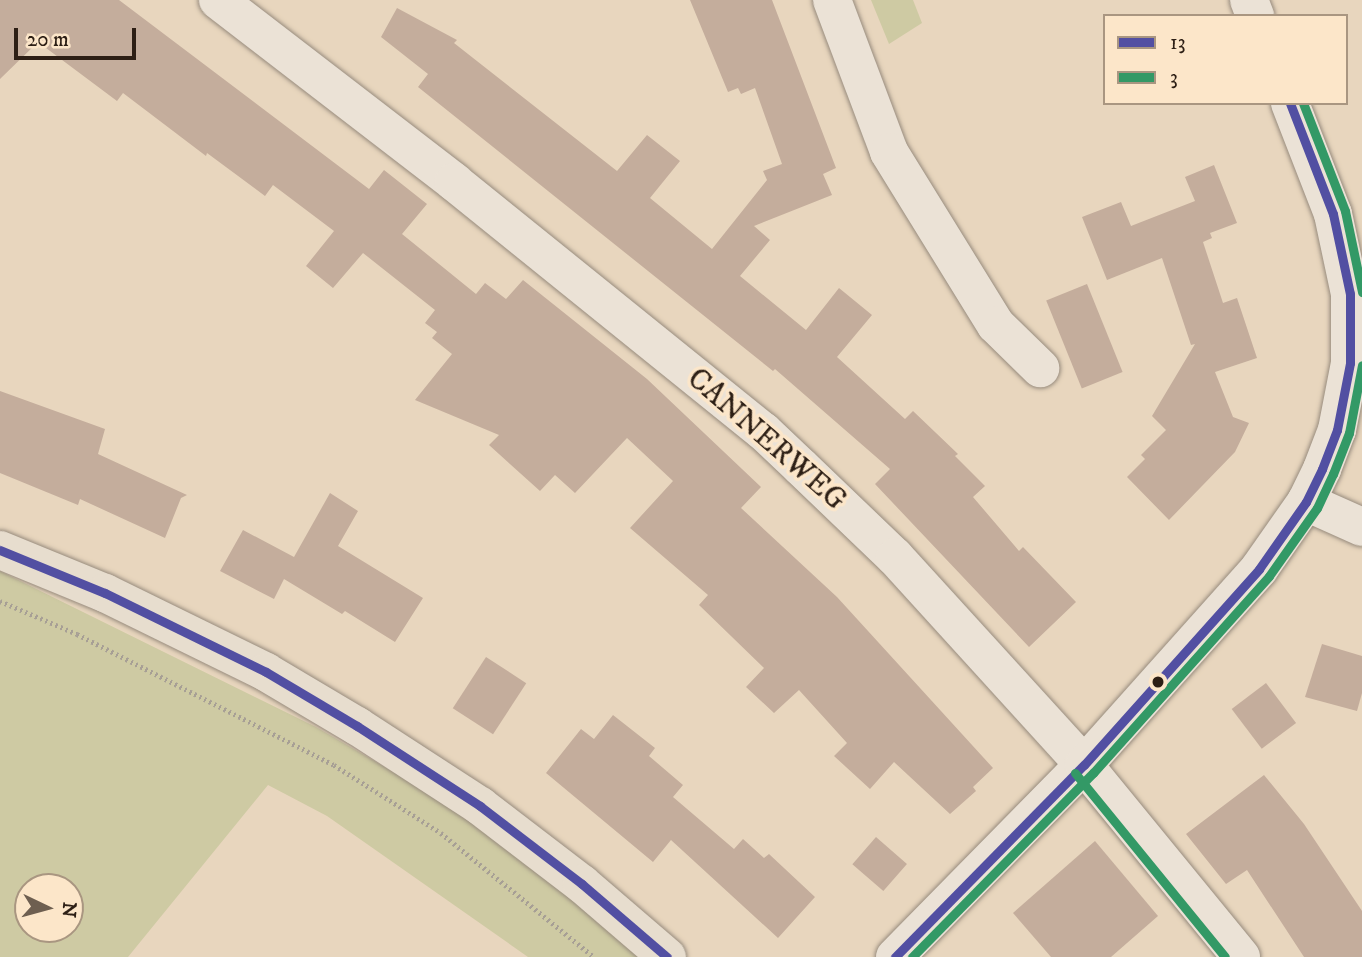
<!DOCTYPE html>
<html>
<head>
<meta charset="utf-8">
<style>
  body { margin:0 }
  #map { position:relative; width:1362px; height:957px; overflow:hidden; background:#e8d6be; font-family:"IM FELL DW Pica",serif }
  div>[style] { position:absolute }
  .green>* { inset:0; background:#cecaa3 }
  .building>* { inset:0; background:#c4ad9c; transform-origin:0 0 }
  .path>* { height:4.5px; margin-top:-2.25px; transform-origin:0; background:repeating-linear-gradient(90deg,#a79f95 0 2px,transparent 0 5.5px) }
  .roads { filter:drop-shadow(0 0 2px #978b7d) drop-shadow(0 0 2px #978b7d) }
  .minor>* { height:38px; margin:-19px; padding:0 19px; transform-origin:19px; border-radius:19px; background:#ebe2d6 }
  .major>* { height:38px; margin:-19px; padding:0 19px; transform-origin:19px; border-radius:19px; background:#e7ddce }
  .bus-1>* { height:9px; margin:-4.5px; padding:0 4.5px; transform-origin:4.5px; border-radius:4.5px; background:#524fa2 }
  .bus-2>* { height:9px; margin:-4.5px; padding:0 4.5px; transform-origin:4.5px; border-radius:4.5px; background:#396 }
  .dots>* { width:19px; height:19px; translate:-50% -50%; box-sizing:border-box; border:4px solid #fce6c9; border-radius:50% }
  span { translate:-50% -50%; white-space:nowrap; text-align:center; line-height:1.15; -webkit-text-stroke:7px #fce6c9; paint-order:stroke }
  .street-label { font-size:30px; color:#2d1f15 }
  .legend { position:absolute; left:1103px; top:14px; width:245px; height:91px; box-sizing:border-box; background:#fce6c9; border:2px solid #a99681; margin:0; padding:9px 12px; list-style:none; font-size:21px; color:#2d1f15 }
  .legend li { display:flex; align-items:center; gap:14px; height:35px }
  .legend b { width:35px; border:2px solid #a99681 }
  .north { position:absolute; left:14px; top:873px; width:70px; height:70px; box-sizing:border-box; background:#fce6c9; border:2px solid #a99681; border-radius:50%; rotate:95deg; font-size:19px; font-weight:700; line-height:28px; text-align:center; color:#2d1f15 }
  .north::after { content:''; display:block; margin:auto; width:24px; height:32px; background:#6e5f50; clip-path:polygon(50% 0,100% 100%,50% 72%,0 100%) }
  .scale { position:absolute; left:14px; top:28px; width:122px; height:32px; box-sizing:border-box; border:4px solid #2d1f15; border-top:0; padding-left:9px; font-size:21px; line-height:24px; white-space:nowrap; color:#2d1f15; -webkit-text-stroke:5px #fce6c9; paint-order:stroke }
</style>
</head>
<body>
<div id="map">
  <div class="green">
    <div style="clip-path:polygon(871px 0,913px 0,922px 23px,889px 44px)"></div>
    <div style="clip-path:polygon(evenodd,0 571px,316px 727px,479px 822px,646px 957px,528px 957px,327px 816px,268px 785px,128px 957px,0 957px,0 571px,28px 887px,70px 887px,70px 929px,28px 929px,28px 887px)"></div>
  </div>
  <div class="building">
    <div style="clip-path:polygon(0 0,119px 0,369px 189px,384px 170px,427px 204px,402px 234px,476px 294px,485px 283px,506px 299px,523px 280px,647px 379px,761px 487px,741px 508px,837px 597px,993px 768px,973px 787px,976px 791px,950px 814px,894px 762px,870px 789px,834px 756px,847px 743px,799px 690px,774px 713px,746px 687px,764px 668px,699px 605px,708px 595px,630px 528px,673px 481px,627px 438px,575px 493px,555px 475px,540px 491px,489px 445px,499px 435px,415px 400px,452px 354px,432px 338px,437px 332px,425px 323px,435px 310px,363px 253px,333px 288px,306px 266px,334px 231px,273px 185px,265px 196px,207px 153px,206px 156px,123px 93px,117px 101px,38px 42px,0 79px)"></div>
    <div style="clip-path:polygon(690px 0,772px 0,836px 168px,823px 174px,832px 195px,754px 226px,770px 240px,740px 276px,806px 330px,839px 288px,872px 315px,837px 357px,905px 419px,913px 411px,958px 454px,955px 456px,985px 486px,973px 497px,1019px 551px,1023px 547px,1076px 602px,1029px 647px,875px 484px,890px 469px,775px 369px,773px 371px,418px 87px,428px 74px,381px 37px,397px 8px,457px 40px,454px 43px,617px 171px,647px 135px,680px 161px,650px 198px,712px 249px,767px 180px,763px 171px,782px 164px,755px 88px,741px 94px,738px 88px,728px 92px)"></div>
    <div style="clip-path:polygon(1214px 165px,1237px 223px,1210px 233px,1212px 238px,1203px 242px,1223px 303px,1237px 298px,1257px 358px,1215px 372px,1233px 417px,1249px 423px,1235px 452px,1169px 520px,1127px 477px,1145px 459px,1141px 455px,1166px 430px,1152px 416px,1195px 344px,1191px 345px,1162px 258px,1107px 280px,1082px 217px,1121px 202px,1131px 226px,1195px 201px,1185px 177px)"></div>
    <div style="left:1087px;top:284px;width:95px;height:44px;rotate:68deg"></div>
    <div style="clip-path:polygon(0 391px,105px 429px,98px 454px,187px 495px,181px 498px,165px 538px,80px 499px,78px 505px,0 473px)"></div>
    <div style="clip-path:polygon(330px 493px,358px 511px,338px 546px,423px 598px,395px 642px,345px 611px,342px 614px,284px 579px,274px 599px,220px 571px,243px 530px,294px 557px)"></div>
    <div style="clip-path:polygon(1322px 644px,1362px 656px,1362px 693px,1357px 711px,1305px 697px)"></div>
    <div style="left:486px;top:657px;width:48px;height:61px;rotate:33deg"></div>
    <div style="left:1266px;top:683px;width:50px;height:43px;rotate:53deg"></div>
    <div style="clip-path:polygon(613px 715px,655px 748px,649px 756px,683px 785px,673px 797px,734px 849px,743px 839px,764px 858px,769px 854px,815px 897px,778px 938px,671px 840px,653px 862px,546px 773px,581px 729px,594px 739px)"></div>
    <div style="clip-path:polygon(1264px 775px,1304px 824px,1362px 911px,1362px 957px,1304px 957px,1247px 870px,1226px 884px,1186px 834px)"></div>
    <div style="left:876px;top:837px;width:41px;height:36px;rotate:41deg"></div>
    <div style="clip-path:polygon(1095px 841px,1158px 916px,1111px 957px,1051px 957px,1013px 913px)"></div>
  </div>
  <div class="path">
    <div style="left:0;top:601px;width:84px;rotate:23.2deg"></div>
    <div style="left:77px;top:634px;width:288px;rotate:27deg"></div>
    <div style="left:334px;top:765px;width:127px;rotate:32.4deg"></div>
    <div style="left:441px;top:833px;width:197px;rotate:39deg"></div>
  </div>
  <div class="roads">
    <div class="minor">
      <div style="left:218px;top:0;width:298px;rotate:37.6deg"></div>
      <div style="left:454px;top:182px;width:397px;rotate:38.9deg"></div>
      <div style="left:763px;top:431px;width:52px;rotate:43.5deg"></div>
      <div style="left:801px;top:467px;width:130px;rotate:43.8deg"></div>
      <div style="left:895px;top:557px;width:281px;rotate:47.7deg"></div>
      <div style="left:1084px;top:765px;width:248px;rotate:50.7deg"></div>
      <div style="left:832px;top:0;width:162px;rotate:69.4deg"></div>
      <div style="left:889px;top:152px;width:203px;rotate:58.3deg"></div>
      <div style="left:996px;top:325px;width:62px;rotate:44.3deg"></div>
      <div style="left:1249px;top:0;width:17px;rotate:69deg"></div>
      <div style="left:1306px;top:502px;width:61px;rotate:24.1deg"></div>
      <div style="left:895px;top:957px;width:269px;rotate:-45.5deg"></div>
      <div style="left:1084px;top:765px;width:263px;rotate:-48.2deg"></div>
      <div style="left:1259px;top:569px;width:82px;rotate:-55deg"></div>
      <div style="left:1306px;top:502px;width:37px;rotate:-64deg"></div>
      <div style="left:1322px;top:469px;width:42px;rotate:-69deg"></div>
      <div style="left:1337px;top:430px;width:68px;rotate:-79deg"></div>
      <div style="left:1350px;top:363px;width:69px;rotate:-90deg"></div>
      <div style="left:1350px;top:294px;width:82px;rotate:-102deg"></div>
      <div style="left:1333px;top:214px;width:119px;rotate:-111.2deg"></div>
    </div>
    <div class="major">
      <div style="left:0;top:550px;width:113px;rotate:22.3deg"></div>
      <div style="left:105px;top:593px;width:179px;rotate:26.1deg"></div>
      <div style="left:266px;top:672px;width:106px;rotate:30.7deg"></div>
      <div style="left:357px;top:726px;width:147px;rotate:33deg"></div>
      <div style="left:480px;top:806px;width:128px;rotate:37.4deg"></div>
      <div style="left:582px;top:884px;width:112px;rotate:40.7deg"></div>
    </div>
  </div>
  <div class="bus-1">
    <div style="left:0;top:550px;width:113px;rotate:22.3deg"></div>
    <div style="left:105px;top:593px;width:179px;rotate:26.1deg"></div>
    <div style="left:266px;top:672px;width:106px;rotate:30.7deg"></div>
    <div style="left:357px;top:726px;width:147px;rotate:33deg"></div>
    <div style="left:480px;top:806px;width:128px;rotate:37.4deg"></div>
    <div style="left:582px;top:884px;width:112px;rotate:40.7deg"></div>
    <div style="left:895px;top:957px;width:269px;rotate:-45.5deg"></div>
    <div style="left:1084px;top:765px;width:263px;rotate:-48.2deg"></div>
    <div style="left:1259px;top:569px;width:82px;rotate:-55deg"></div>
    <div style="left:1306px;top:502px;width:37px;rotate:-64deg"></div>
    <div style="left:1322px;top:469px;width:42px;rotate:-69deg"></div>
    <div style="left:1337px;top:430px;width:68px;rotate:-79deg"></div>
    <div style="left:1350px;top:363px;width:69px;rotate:-90deg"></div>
    <div style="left:1350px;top:294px;width:82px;rotate:-102deg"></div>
    <div style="left:1333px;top:214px;width:119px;rotate:-111.2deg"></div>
  </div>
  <div class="bus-2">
    <div style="left:1303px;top:103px;width:116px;rotate:68.7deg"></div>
    <div style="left:1345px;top:211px;width:83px;rotate:78.1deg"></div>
    <div style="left:1075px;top:773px;width:237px;rotate:50.8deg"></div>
    <div style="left:912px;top:957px;width:258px;rotate:-45.5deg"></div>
    <div style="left:1093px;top:773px;width:264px;rotate:-48.2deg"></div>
    <div style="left:1269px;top:576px;width:83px;rotate:-54.8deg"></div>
    <div style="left:1317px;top:508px;width:38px;rotate:-65deg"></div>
    <div style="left:1333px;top:474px;width:44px;rotate:-68.7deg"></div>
    <div style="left:1349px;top:433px;width:69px;rotate:-79.2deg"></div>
  </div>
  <div class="dots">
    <div style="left:1158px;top:682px;background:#2d1f15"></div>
  </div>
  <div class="street-label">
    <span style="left:766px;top:440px;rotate:41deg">CANNERWEG</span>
  </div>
  <ul class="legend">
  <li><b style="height:9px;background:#524fa2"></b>13</li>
  <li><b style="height:9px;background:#396"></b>3</li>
  </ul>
  <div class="north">N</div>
  <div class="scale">20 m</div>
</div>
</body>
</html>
